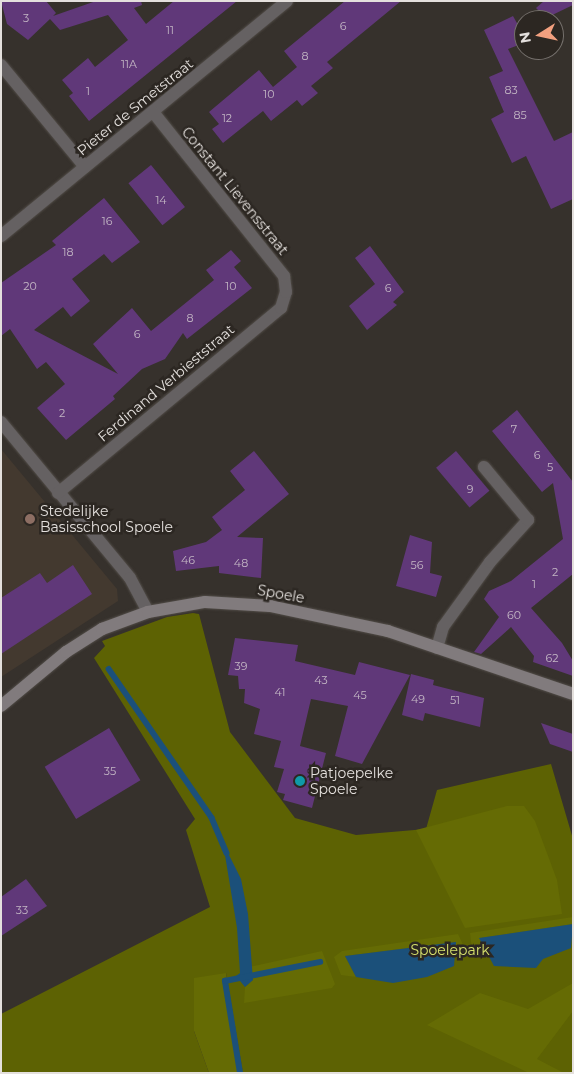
<!DOCTYPE html>
<html>
<head>
<meta charset="utf-8">
<style>
  body { margin:0 }
  #map { position:relative; width:574px; height:1074px; overflow:hidden; background:#36312c; font-family:Montserrat,sans-serif }
  div>[style] { position:absolute }
  .built>* { inset:0; background:#43392f }
  .green>* { inset:0; background:#5d6203 }
  .forest>* { inset:0; background:#656b04 }
  .water>* { inset:0; background:#1b507a }
  .stream>* { height:5.5px; margin:-2.75px; padding:0 2.75px; transform-origin:2.75px; border-radius:2.75px; background:#1b507a }
  .building>* { inset:0; background:#603879; transform-origin:0 0 }
  .roads { filter:drop-shadow(0 0 1px #524d48) drop-shadow(0 0 1px #524d48) }
  .street>* { height:12px; margin:-6px; padding:0 6px; transform-origin:6px; border-radius:6px; background:#656162 }
  .secondary>* { height:12px; margin:-6px; padding:0 6px; transform-origin:6px; border-radius:6px; background:#817b7d }
  .dots>* { width:14px; height:14px; translate:-50% -50%; box-sizing:border-box; border:2px solid #2c2722; border-radius:50% }
  span { translate:-50% -50%; white-space:nowrap; text-align:center; line-height:1.15; -webkit-text-stroke:5px #2c2722; paint-order:stroke }
  .number-label { font-size:11px; color:#c3b6c4 }
  .number-label span { -webkit-text-stroke-width:0 }
  .street-label { font-size:14px; color:#e4e0dd }
  .poi-label { font-size:14px; color:#e4e0dd }
  .left { translate:0 -50%; text-align:left }
  .park-label { font-size:14px; color:#d7e26d }
  .frame { position:absolute; inset:0; border:2px solid #e4e0dd; pointer-events:none }
  .north { position:absolute; left:514px; top:10px; width:50px; height:50px; box-sizing:border-box; background:#2c2722; border:1px solid #76716d; border-radius:50%; rotate:260deg; font-size:14px; font-weight:700; line-height:20px; text-align:center; color:#e4e0dd }
  .north::after { content:''; display:block; margin:auto; width:18px; height:22px; background:#f2a07f; clip-path:polygon(50% 0,100% 100%,50% 72%,0 100%) }
</style>
</head>
<body>
<div id="map">
  <div class="built">
    <div style="clip-path:polygon(1px 449px,117px 589px,118px 601px,1px 677px)"></div>
  </div>
  <div class="green">
    <div style="clip-path:polygon(193px 613px,199px 614px,230px 732px,295px 818px,356px 835px,426px 829px,437px 790px,551px 764px,573px 839px,573px 1073px,243px 1073px,226px 973px,194px 1031px,209px 1073px,1px 1073px,1px 1014px,210px 907px,186px 830px,195px 819px,94px 658px,105px 646px,102px 641px,167px 617px)"></div>
  </div>
  <div class="forest">
    <div style="clip-path:polygon(507px 806px,524px 806px,535px 821px,557px 880px,562px 914px,465px 928px,416px 830px)"></div>
    <div style="clip-path:polygon(573px 917px,573px 924px,480px 938px,484px 952px,472px 951px,470px 933px)"></div>
    <div style="clip-path:polygon(458px 934px,466px 951px,456px 958px,456px 942px,345px 956px,356px 977px,341px 975px,334px 957px,342px 951px)"></div>
    <div style="clip-path:polygon(322px 951px,335px 984px,332px 988px,244px 1003px,245px 987px,253px 980px,249px 967px)"></div>
    <div style="clip-path:polygon(226px 973px,243px 1073px,209px 1073px,194px 1031px,194px 978px)"></div>
    <div style="clip-path:polygon(573px 983px,573px 1011px,537px 1059px,564px 1073px,529px 1073px,427px 1025px,480px 993px,528px 1009px)"></div>
  </div>
  <div class="water">
    <div style="clip-path:polygon(223px 843px,241px 879px,248px 914px,253px 980px,245px 987px,236px 976px,240px 973px,237px 928px)"></div>
    <div style="clip-path:polygon(573px 924px,571px 948px,543px 959px,536px 968px,494px 966px,479px 938px)"></div>
    <div style="clip-path:polygon(456px 942px,454px 966px,427px 977px,393px 983px,356px 977px,345px 956px)"></div>
  </div>
  <div class="stream">
    <div style="left:109px;top:669px;width:181px;rotate:55.3deg"></div>
    <div style="left:212px;top:818px;width:38px;rotate:67deg"></div>
    <div style="left:240px;top:1073px;width:93px;rotate:-99.3deg"></div>
    <div style="left:225px;top:981px;width:97px;rotate:-11.3deg"></div>
  </div>
  <div class="building">
    <div style="clip-path:polygon(1px 1px,46px 1px,56px 13px,53px 16px,96px 1px,141px 1px,142px 5px,134px 8px,146px 24px,174px 1px,237px 1px,89px 121px,69px 96px,73px 93px,62px 80px,88px 58px,95px 67px,128px 40px,108px 15px,60px 30px,50px 19px,28px 40px,7px 24px)"></div>
    <div style="clip-path:polygon(345px 1px,401px 1px,327px 62px,333px 68px,311px 86px,318px 93px,302px 106px,297px 100px,271px 121px,263px 111px,223px 143px,212px 129px,219px 124px,209px 112px,259px 70px,273px 87px,297px 67px,284px 51px)"></div>
    <div style="clip-path:polygon(544px 1px,573px 1px,573px 5px,546px 18px,536px 8px)"></div>
    <div style="clip-path:polygon(513px 16px,518px 25px,524px 20px,524px 43px,508px 49px,554px 141px,573px 132px,573px 199px,551px 209px,526px 156px,512px 163px,491px 119px,504px 112px,489px 77px,503px 71px,484px 30px)"></div>
    <div style="left:151px;top:165px;width:54px;height:29px;rotate:51deg"></div>
    <div style="clip-path:polygon(104px 198px,140px 242px,112px 263px,104px 254px,72px 279px,90px 301px,71px 317px,63px 307px,34px 330px,118px 374px,93px 344px,132px 308px,151px 331px,214px 280px,206px 270px,231px 250px,241px 261px,234px 267px,252px 288px,187px 339px,183px 333px,165px 359px,142px 369px,113px 396px,115px 399px,66px 440px,37px 408px,65px 384px,46px 362px,37px 369px,10px 329px,1px 336px,1px 283px,56px 245px,52px 241px)"></div>
    <div style="clip-path:polygon(370px 246px,404px 292px,393px 302px,397px 305px,367px 330px,349px 306px,375px 284px,355px 258px)"></div>
    <div style="clip-path:polygon(517px 410px,573px 482px,573px 574px,531px 608px,562px 643px,573px 661px,573px 676px,533px 662px,534px 656px,511px 627px,481px 654px,474px 652px,499px 617px,484px 599px,489px 591px,511px 581px,563px 539px,553px 483px,542px 492px,492px 431px)"></div>
    <div style="clip-path:polygon(254px 451px,289px 494px,237px 537px,263px 538px,261px 578px,219px 573px,219px 566px,176px 571px,173px 551px,206px 542px,222px 530px,212px 517px,245px 490px,230px 471px)"></div>
    <div style="left:456px;top:451px;width:52px;height:26px;rotate:50deg"></div>
    <div style="clip-path:polygon(410px 535px,432px 542px,430px 573px,442px 576px,436px 597px,396px 586px)"></div>
    <div style="clip-path:polygon(73px 565px,92px 594px,1px 654px,1px 598px,40px 573px,47px 583px)"></div>
    <div style="clip-path:polygon(235px 638px,298px 645px,295px 661px,355px 675px,359px 662px,410px 675px,362px 764px,335px 756px,348px 706px,311px 699px,300px 746px,326px 753px,312px 808px,283px 800px,285px 794px,277px 792px,284px 769px,274px 767px,281px 741px,254px 734px,260px 709px,244px 703px,245px 689px,239px 689px,238px 676px,228px 675px)"></div>
    <div style="clip-path:polygon(411px 674px,434px 680px,433px 685px,484px 698px,480px 727px,425px 713px,423px 721px,402px 715px)"></div>
    <div style="clip-path:polygon(541px 723px,573px 734px,573px 752px,550px 744px)"></div>
    <div style="left:109px;top:728px;width:61px;height:75px;rotate:59deg"></div>
    <div style="clip-path:polygon(26px 879px,47px 906px,1px 936px,1px 897px)"></div>
  </div>
  <div class="roads">
    <div class="street">
      <div style="left:1px;top:65px;width:132px;rotate:50.5deg"></div>
      <div style="left:1px;top:236px;width:370px;rotate:-39.4deg"></div>
      <div style="left:1px;top:422px;width:202px;rotate:50.4deg"></div>
      <div style="left:130px;top:578px;width:38px;rotate:62deg"></div>
      <div style="left:58px;top:493px;width:290px;rotate:-39.7deg"></div>
      <div style="left:281px;top:308px;width:17px;rotate:-73deg"></div>
      <div style="left:286px;top:292px;width:16px;rotate:-97deg"></div>
      <div style="left:284px;top:276px;width:210px;rotate:-128.6deg"></div>
      <div style="left:437px;top:648px;width:22px;rotate:-74deg"></div>
      <div style="left:443px;top:627px;width:80px;rotate:-54.1deg"></div>
      <div style="left:490px;top:562px;width:57px;rotate:-47.9deg"></div>
      <div style="left:528px;top:520px;width:69px;rotate:-129.7deg"></div>
    </div>
    <div class="secondary">
      <div style="left:1px;top:706px;width:85px;rotate:-39.7deg"></div>
      <div style="left:66px;top:652px;width:43px;rotate:-32.6deg"></div>
      <div style="left:102px;top:629px;width:49px;rotate:-20.3deg"></div>
      <div style="left:148px;top:612px;width:58px;rotate:-10deg"></div>
      <div style="left:205px;top:602px;width:65px;rotate:3.5deg"></div>
      <div style="left:270px;top:606px;width:121px;rotate:12deg"></div>
      <div style="left:388px;top:631px;width:195px;rotate:18.8deg"></div>
    </div>
  </div>
  <div class="dots">
    <div style="left:30px;top:519px;background:#8d6e63"></div>
    <div style="left:300px;top:781px;background:#0f9aa8"></div>
  </div>
  <div class="number-label">
    <span style="left:26px;top:18px">3</span>
    <span style="left:343px;top:26px">6</span>
    <span style="left:170px;top:30px">11</span>
    <span style="left:305px;top:56px">8</span>
    <span style="left:129px;top:64px">11A</span>
    <span style="left:511px;top:90px">83</span>
    <span style="left:88px;top:91px">1</span>
    <span style="left:269px;top:94px">10</span>
    <span style="left:520px;top:115px">85</span>
    <span style="left:227px;top:118px">12</span>
    <span style="left:161px;top:200px">14</span>
    <span style="left:107px;top:221px">16</span>
    <span style="left:68px;top:252px">18</span>
    <span style="left:30px;top:286px">20</span>
    <span style="left:231px;top:286px">10</span>
    <span style="left:388px;top:288px">6</span>
    <span style="left:190px;top:318px">8</span>
    <span style="left:137px;top:334px">6</span>
    <span style="left:62px;top:413px">2</span>
    <span style="left:514px;top:429px">7</span>
    <span style="left:537px;top:455px">6</span>
    <span style="left:550px;top:467px">5</span>
    <span style="left:470px;top:489px">9</span>
    <span style="left:188px;top:560px">46</span>
    <span style="left:241px;top:563px">48</span>
    <span style="left:417px;top:565px">56</span>
    <span style="left:555px;top:572px">2</span>
    <span style="left:534px;top:584px">1</span>
    <span style="left:514px;top:615px">60</span>
    <span style="left:552px;top:658px">62</span>
    <span style="left:241px;top:666px">39</span>
    <span style="left:321px;top:680px">43</span>
    <span style="left:280px;top:692px">41</span>
    <span style="left:360px;top:695px">45</span>
    <span style="left:418px;top:699px">49</span>
    <span style="left:455px;top:700px">51</span>
    <span style="left:110px;top:771px">35</span>
    <span style="left:22px;top:910px">33</span>
  </div>
  <div class="street-label">
    <span style="left:135px;top:107px;rotate:-39deg">Pieter de Smetstraat</span>
    <span style="left:235px;top:191px;rotate:51deg">Constant Lievensstraat</span>
    <span style="left:166px;top:383px;rotate:-40deg">Ferdinand Verbieststraat</span>
    <span style="left:281px;top:594px;rotate:10deg">Spoele</span>
  </div>
  <div class="poi-label">
    <span class="left" style="left:40px;top:519px">Stedelijke<br>Basisschool Spoele</span>
    <span class="left" style="left:310px;top:781px">Patjoepelke<br>Spoele</span>
  </div>
  <div class="park-label">
    <span style="left:450px;top:950px">Spoelepark</span>
  </div>
  <div class="frame"></div>
  <div class="north">N</div>
</div>
</body>
</html>
